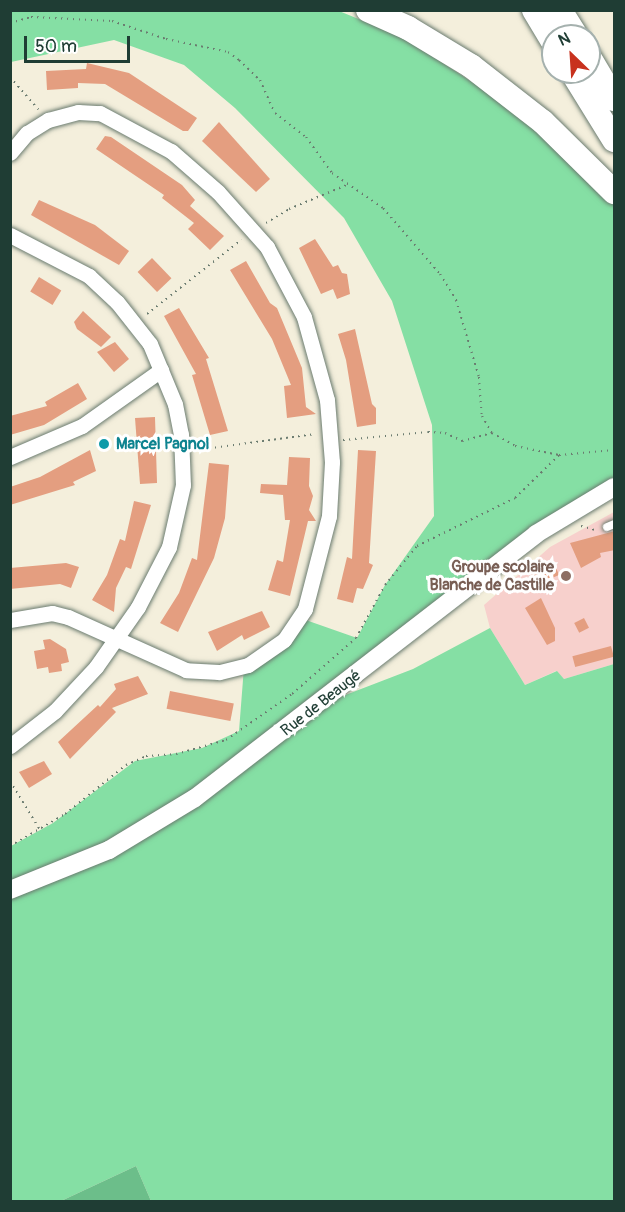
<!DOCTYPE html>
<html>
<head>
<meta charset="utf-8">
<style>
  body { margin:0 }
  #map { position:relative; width:625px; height:1212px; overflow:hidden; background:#f4efdc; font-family:Pangolin,sans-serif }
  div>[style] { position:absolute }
  .built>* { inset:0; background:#f7d0cc }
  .green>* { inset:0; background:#85dfa4 }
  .forest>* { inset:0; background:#6cbe8a }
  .building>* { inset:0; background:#e49e80; transform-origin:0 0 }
  .path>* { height:2px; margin-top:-1px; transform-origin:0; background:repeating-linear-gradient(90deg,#6a7b6f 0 1.5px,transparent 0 6px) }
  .roads { filter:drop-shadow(0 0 2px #6a7b6f) drop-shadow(0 0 2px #6a7b6f) }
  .service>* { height:8px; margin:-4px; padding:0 4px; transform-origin:4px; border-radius:4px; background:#fff }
  .minor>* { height:15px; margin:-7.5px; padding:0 7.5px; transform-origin:7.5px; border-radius:7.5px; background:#fff }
  .tertiary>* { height:18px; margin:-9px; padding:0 9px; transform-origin:9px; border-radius:9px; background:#fff }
  .trunk>* { height:24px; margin:-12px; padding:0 12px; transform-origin:12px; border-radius:12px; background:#fff }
  .dots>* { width:16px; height:16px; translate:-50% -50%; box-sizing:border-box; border:3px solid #fff; border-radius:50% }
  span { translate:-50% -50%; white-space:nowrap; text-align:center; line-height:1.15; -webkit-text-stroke:6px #fff; paint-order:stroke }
  .culture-label { font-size:16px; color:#0d838f; font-weight:700 }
  .left { translate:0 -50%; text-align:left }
  .education-label { font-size:16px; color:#785e54; font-weight:700 }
  .right { translate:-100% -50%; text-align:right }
  .street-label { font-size:16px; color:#1f3d34 }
  .frame { position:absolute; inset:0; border:12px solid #1f3d34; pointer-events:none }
  .north { position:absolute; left:541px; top:24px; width:60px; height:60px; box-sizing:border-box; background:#fff; border:2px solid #a5b1ae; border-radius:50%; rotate:335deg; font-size:16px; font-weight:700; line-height:24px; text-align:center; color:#1f3d34 }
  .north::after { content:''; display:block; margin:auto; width:21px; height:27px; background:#c8321e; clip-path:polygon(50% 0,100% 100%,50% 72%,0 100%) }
  .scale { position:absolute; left:24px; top:36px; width:106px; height:27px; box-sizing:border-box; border:3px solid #1f3d34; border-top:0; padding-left:8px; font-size:18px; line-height:21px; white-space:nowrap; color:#1f3d34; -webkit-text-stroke:4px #fff; paint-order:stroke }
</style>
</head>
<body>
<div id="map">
  <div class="built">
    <div style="clip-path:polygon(614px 512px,614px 664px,564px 679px,556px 671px,525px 685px,490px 628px,484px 605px,550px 547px)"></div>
  </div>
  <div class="green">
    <div style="clip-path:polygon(11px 11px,339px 11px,405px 38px,511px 108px,614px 203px,614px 487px,322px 704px,413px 669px,490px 628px,525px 685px,557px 671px,564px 679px,614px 664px,614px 1201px,151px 1201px,136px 1166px,61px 1201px,11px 1201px,11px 846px,53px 823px,135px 761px,202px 748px,239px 731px,244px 667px,300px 618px,357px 638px,385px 585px,434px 516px,432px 425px,392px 301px,344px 218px,235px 108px,184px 65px,114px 40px,11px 62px)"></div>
  </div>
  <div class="forest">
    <div style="clip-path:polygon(136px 1166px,151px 1201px,61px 1201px)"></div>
  </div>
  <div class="building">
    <div style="clip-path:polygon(87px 63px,129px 73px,197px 118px,188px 131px,183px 131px,105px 84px,78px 83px,78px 88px,47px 90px,46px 71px,86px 69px)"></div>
    <div style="clip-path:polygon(219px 122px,270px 179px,256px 192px,202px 141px)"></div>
    <div style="clip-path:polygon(105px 136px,111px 137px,182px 185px,195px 200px,190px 206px,224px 236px,210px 250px,188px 229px,194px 223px,162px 198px,164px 195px,96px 149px)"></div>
    <div style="clip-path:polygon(39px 200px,95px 225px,129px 251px,119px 265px,31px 215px)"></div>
    <div style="clip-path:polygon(315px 239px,333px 267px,338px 265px,342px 273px,347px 274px,350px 294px,337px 299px,333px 289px,321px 294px,299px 248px)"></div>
    <div style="left:152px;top:258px;width:28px;height:20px;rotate:46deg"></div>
    <div style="clip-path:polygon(246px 261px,270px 303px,277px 308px,302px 368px,306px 407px,316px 414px,287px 418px,284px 386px,291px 385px,272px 339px,230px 270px)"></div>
    <div style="left:39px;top:277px;width:26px;height:17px;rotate:31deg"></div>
    <div style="clip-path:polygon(179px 308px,209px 358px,206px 359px,228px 431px,210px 435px,192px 375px,196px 374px,164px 316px)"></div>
    <div style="clip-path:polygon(83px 311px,111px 337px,101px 347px,77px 329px,74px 322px)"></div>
    <div style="clip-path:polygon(355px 329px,372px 404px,376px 408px,376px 424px,357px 427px,346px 360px,338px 334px)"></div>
    <div style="clip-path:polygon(115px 342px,129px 359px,114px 372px,97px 352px)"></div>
    <div style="clip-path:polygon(78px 383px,87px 399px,44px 425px,10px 435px,10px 416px,47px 406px,45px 402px)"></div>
    <div style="clip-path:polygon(155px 417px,157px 483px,140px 484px,135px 418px)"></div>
    <div style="clip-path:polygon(90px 450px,96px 471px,73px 482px,75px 485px,10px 505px,10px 487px,40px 477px)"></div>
    <div style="clip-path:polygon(358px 450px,376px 451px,369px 563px,373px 565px,363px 589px,357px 588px,353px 603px,337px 599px,347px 557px,352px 559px)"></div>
    <div style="clip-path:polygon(289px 457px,310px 458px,309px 486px,313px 496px,309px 510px,316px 521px,308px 521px,290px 596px,268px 590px,277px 560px,283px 562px,290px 520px,285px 520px,283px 495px,260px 493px,261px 484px,287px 485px)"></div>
    <div style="clip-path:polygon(209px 463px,229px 465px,225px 518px,214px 558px,178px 632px,160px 623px,179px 593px,192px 558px,197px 560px)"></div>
    <div style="clip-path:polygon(134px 501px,151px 505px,131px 569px,126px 567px,116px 588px,114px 612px,92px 600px,107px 575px,120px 539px,125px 541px)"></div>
    <div style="clip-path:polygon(615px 531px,615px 550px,600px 553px,601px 557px,581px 568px,570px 543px)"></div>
    <div style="clip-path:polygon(66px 563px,79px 567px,71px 588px,60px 584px,10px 589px,10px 568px)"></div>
    <div style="left:554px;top:563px;width:13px;height:25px;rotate:67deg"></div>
    <div style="clip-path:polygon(541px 598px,555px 628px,555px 641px,547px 645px,525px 608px)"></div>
    <div style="clip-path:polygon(262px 611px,270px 627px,244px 640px,242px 635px,217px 651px,208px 632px)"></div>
    <div style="left:584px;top:618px;width:11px;height:11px;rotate:63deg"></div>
    <div style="clip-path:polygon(50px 639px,66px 649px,69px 662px,61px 664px,62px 671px,49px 673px,48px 667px,37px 669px,34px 651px,45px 649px,43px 640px)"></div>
    <div style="left:611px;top:646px;width:11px;height:40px;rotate:75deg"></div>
    <div style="clip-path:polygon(138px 676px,148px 694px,112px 708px,116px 712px,70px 759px,58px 742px,98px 705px,100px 707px,116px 689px,114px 684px)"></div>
    <div style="left:170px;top:691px;width:65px;height:18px;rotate:11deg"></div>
    <div style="clip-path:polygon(44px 761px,52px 774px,29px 788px,19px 772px)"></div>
  </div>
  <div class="path">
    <div style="left:10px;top:23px;width:22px;rotate:-16deg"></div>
    <div style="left:31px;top:17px;width:81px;rotate:2.8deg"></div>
    <div style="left:112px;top:21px;width:57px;rotate:18.4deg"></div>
    <div style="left:166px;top:39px;width:63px;rotate:11.8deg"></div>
    <div style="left:228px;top:52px;width:14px;rotate:36deg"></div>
    <div style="left:239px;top:60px;width:29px;rotate:44deg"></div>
    <div style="left:260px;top:80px;width:36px;rotate:66deg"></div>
    <div style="left:275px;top:113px;width:39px;rotate:38deg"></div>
    <div style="left:306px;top:137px;width:44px;rotate:54.2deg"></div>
    <div style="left:332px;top:173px;width:62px;rotate:34.5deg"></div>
    <div style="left:383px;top:208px;width:87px;rotate:49.2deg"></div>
    <div style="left:440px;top:274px;width:31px;rotate:58deg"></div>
    <div style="left:456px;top:300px;width:80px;rotate:73.4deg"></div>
    <div style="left:479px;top:377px;width:39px;rotate:86deg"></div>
    <div style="left:482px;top:416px;width:20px;rotate:60deg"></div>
    <div style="left:492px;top:433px;width:26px;rotate:29deg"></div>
    <div style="left:515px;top:446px;width:45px;rotate:11.6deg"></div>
    <div style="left:559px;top:455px;width:55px;rotate:-5.2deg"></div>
    <div style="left:10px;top:77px;width:43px;rotate:48.8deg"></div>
    <div style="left:266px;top:223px;width:27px;rotate:-31deg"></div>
    <div style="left:289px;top:209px;width:65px;rotate:-22.6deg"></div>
    <div style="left:147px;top:314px;width:120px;rotate:-38.2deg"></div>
    <div style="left:343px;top:440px;width:85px;rotate:-5.4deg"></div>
    <div style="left:428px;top:432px;width:17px;rotate:3deg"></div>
    <div style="left:445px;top:433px;width:19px;rotate:25deg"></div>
    <div style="left:462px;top:441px;width:31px;rotate:-15deg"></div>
    <div style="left:197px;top:450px;width:119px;rotate:-7.7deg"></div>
    <div style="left:581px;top:526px;width:15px;rotate:16deg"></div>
    <div style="left:10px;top:781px;width:57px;rotate:58.5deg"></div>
    <div style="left:10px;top:846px;width:64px;rotate:-30.2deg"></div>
    <div style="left:65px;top:814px;width:78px;rotate:-38.8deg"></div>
    <div style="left:126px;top:765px;width:22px;rotate:-24deg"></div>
    <div style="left:146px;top:756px;width:30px;rotate:-4deg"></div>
    <div style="left:176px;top:754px;width:52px;rotate:-15.6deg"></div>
    <div style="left:226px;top:740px;width:80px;rotate:-34.9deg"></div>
    <div style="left:292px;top:694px;width:85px;rotate:-41.2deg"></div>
    <div style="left:356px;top:638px;width:60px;rotate:-61.3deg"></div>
    <div style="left:385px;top:585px;width:50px;rotate:-50.6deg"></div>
    <div style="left:417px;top:546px;width:109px;rotate:-26.1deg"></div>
    <div style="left:515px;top:498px;width:62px;rotate:-44.3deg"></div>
  </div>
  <div class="roads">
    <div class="service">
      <div style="left:607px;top:527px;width:8px;rotate:-23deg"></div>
    </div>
    <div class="minor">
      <div style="left:10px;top:153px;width:26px;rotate:-50deg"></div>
      <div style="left:27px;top:133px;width:25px;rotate:-32deg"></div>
      <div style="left:48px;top:120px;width:31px;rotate:-15deg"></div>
      <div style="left:78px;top:112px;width:22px;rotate:3deg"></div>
      <div style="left:100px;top:113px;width:81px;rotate:28.2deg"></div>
      <div style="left:171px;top:151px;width:62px;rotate:41.1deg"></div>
      <div style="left:218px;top:192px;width:74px;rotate:48.3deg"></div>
      <div style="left:267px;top:247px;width:79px;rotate:62.1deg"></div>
      <div style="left:304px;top:317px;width:86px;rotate:74.5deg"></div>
      <div style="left:327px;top:400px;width:62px;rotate:85.4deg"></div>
      <div style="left:332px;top:462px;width:54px;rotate:93.2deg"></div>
      <div style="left:329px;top:516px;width:96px;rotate:104.5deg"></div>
      <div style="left:305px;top:609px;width:37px;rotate:124deg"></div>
      <div style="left:284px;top:640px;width:44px;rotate:145.2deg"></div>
      <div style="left:248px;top:665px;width:30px;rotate:166deg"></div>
      <div style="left:219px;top:672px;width:33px;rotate:-177deg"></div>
      <div style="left:186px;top:670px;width:129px;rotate:-155.8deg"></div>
      <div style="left:68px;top:617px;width:16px;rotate:-166deg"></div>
      <div style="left:52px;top:613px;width:43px;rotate:170.5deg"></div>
      <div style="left:10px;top:235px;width:89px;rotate:27.4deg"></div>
      <div style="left:89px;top:276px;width:38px;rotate:43deg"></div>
      <div style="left:117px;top:302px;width:53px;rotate:51.8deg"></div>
      <div style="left:150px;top:344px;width:65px;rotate:67.4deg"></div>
      <div style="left:175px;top:404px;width:31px;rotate:79deg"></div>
      <div style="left:181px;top:434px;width:51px;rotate:87.8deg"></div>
      <div style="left:183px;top:485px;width:64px;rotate:102.7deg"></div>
      <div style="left:169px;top:547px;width:68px;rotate:117.3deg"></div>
      <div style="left:138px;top:607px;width:73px;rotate:125deg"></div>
      <div style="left:96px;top:667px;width:60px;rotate:133deg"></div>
      <div style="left:55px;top:711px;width:57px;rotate:142.1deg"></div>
      <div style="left:10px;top:457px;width:78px;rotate:-23.3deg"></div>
      <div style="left:82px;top:426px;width:97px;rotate:-35.3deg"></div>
    </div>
    <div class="tertiary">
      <div style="left:10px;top:890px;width:107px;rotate:-22deg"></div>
      <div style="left:109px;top:850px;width:100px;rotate:-31.2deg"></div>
      <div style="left:195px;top:798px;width:431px;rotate:-37.7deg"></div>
      <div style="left:536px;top:534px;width:91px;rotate:-31.1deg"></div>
    </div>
    <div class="trunk">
      <div style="left:368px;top:10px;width:44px;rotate:24.2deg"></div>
      <div style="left:408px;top:28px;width:74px;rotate:31.1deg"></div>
      <div style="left:471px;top:66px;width:91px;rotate:37.9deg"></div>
      <div style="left:543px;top:122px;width:100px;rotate:44.6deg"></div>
      <div style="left:534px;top:10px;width:37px;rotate:59deg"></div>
      <div style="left:560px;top:10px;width:31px;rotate:58deg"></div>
      <div style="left:589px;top:57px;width:49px;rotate:59.2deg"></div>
      <div style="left:572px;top:72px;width:80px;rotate:58.3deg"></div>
    </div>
  </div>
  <div class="dots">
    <div style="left:104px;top:444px;background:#0f9aa8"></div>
    <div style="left:566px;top:576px;background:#8d6e63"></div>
  </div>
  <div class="culture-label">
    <span class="left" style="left:116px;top:444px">Marcel Pagnol</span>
  </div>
  <div class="education-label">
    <span class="right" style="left:554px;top:576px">Groupe scolaire<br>Blanche de Castille</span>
  </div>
  <div class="street-label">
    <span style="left:321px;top:703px;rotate:-38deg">Rue de Beaugé</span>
  </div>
  <div class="frame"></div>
  <div class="north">N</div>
  <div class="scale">50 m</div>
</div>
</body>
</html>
